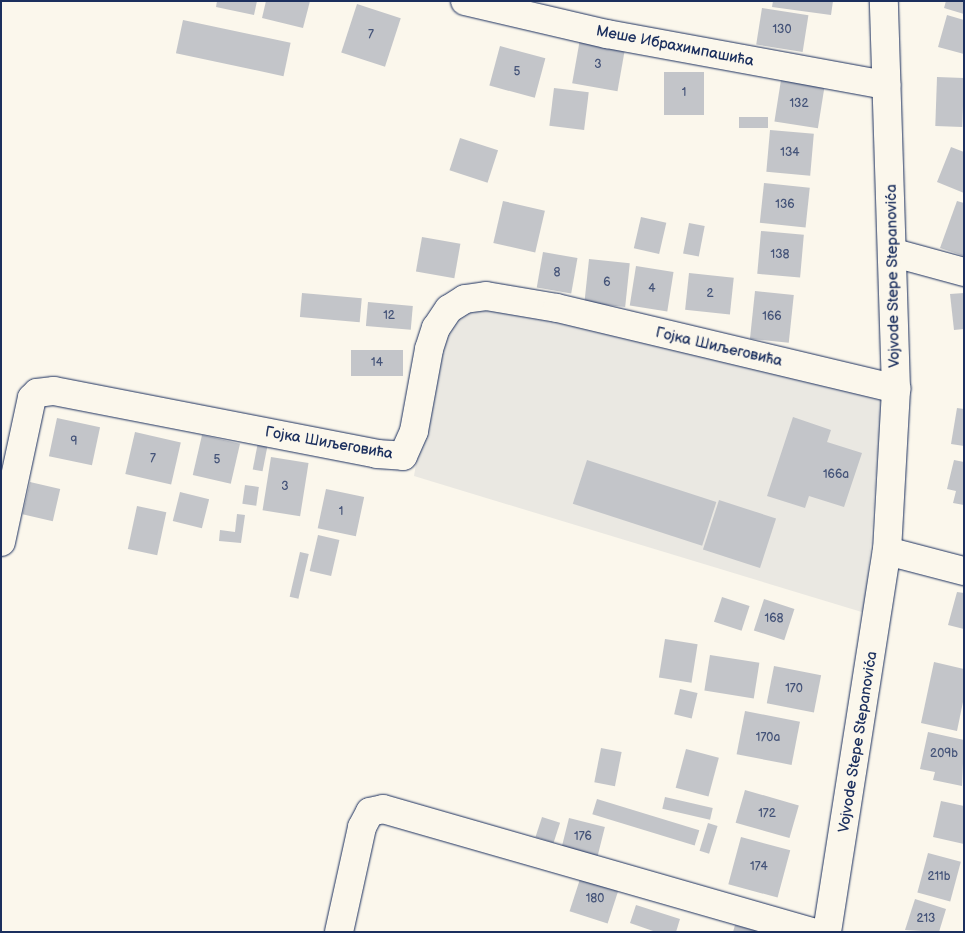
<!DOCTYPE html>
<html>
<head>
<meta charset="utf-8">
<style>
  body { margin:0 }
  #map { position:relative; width:965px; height:933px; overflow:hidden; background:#fbf7ec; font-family:"Balsamiq Sans",sans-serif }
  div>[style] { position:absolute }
  .built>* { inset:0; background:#eae8e2 }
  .building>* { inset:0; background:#c3c5c9; transform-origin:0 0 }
  .roads { filter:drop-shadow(0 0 1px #1b2f5e) drop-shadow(0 0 1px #1b2f5e) }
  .minor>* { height:28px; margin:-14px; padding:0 14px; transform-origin:14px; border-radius:14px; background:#fbf7ec }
  .major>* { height:28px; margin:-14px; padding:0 14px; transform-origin:14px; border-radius:14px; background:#fbf7ec }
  span { translate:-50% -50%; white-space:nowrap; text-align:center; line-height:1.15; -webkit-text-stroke:5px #fbf7ec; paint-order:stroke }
  .number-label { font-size:12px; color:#455479 }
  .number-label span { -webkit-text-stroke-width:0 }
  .street-label { font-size:15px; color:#1b2f5e }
  .frame { position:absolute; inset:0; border:2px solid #1b2f5e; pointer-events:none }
</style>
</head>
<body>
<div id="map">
  <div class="built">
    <div style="clip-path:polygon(478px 303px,882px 399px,865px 613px,414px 476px,438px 335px)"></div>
  </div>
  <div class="building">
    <div style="clip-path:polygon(217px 1px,257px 1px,254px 15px,216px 7px)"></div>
    <div style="clip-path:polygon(266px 1px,310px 1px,303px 28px,262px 18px)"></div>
    <div style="clip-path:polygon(773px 1px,833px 1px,831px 15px,772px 7px)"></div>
    <div style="clip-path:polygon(946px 1px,964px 1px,964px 14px,944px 8px)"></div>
    <div style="left:357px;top:4px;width:46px;height:51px;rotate:18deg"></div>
    <div style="left:762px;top:8px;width:47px;height:37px;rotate:9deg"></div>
    <div style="clip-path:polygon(947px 15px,964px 20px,964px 54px,938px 47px)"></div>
    <div style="left:183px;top:20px;width:110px;height:34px;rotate:12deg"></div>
    <div style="left:580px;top:39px;width:46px;height:45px;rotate:10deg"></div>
    <div style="left:500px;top:46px;width:47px;height:41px;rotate:15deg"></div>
    <div style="left:664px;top:72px;width:40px;height:43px"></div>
    <div style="left:937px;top:77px;width:27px;height:49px;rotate:2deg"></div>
    <div style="left:781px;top:80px;width:44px;height:42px;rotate:9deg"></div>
    <div style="left:554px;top:88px;width:35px;height:38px;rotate:7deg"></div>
    <div style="left:768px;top:117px;width:11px;height:29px;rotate:90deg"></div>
    <div style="left:770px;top:130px;width:44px;height:42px;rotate:5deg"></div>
    <div style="left:460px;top:138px;width:40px;height:34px;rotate:18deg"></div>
    <div style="clip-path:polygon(951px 147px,964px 152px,964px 193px,937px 182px)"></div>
    <div style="left:764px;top:183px;width:46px;height:40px;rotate:6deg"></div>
    <div style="left:503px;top:201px;width:43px;height:43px;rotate:13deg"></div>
    <div style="clip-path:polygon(957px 201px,964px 203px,964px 256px,940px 248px)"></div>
    <div style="left:641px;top:217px;width:26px;height:32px;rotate:13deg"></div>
    <div style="left:689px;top:223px;width:16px;height:31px;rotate:11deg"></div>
    <div style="left:761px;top:231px;width:43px;height:43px;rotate:5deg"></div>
    <div style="left:422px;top:237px;width:39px;height:35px;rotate:10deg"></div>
    <div style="left:543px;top:252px;width:35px;height:36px;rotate:10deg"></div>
    <div style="left:589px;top:259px;width:41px;height:44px;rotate:6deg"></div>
    <div style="left:636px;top:266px;width:38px;height:40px;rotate:9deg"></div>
    <div style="left:689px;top:273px;width:45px;height:37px;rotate:6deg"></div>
    <div style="left:755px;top:291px;width:39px;height:48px;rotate:6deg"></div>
    <div style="left:302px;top:293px;width:60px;height:24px;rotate:5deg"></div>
    <div style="clip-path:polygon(964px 293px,964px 329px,954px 330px,950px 294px)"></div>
    <div style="left:368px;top:302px;width:45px;height:24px;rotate:5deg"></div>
    <div style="left:351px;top:350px;width:52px;height:26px"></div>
    <div style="clip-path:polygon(957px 408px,964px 409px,964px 446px,951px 444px)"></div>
    <div style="clip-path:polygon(793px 417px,831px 430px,827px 442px,862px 453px,844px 507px,809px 496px,805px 508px,767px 496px)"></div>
    <div style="left:57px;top:418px;width:44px;height:39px;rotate:12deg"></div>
    <div style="left:135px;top:432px;width:47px;height:43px;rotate:13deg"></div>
    <div style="left:202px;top:435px;width:39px;height:41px;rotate:13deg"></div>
    <div style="left:259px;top:437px;width:10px;height:33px;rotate:11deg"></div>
    <div style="left:271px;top:457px;width:38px;height:54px;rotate:9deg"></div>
    <div style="left:587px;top:460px;width:136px;height:46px;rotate:18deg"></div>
    <div style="clip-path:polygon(954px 460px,964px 462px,964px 505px,953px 503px,956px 491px,947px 489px)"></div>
    <div style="left:30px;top:482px;width:31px;height:33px;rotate:13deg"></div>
    <div style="left:245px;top:485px;width:14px;height:19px;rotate:8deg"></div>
    <div style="left:326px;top:489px;width:39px;height:40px;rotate:12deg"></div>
    <div style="left:180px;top:492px;width:30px;height:30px;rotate:14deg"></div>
    <div style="left:719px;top:500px;width:60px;height:52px;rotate:18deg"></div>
    <div style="left:137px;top:506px;width:30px;height:44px;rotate:12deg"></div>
    <div style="clip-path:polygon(237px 514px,245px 515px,241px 543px,219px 541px,220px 530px,235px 532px)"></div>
    <div style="left:318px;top:535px;width:22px;height:37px;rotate:13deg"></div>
    <div style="left:300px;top:552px;width:9px;height:46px;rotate:13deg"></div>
    <div style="clip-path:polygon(957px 592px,964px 593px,964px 629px,948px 625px)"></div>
    <div style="left:722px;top:597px;width:29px;height:26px;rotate:18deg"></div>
    <div style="left:764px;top:599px;width:32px;height:33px;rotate:18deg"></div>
    <div style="left:665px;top:639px;width:33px;height:39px;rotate:9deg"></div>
    <div style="left:710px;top:655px;width:50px;height:36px;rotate:9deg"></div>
    <div style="clip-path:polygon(934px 662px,964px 669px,964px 697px,957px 731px,921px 723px)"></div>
    <div style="left:774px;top:666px;width:48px;height:38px;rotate:11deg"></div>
    <div style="left:680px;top:689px;width:18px;height:26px;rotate:13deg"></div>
    <div style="left:745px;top:711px;width:56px;height:44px;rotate:11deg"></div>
    <div style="clip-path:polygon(928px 732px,964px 740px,962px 786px,933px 780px,935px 772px,920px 769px)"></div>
    <div style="left:601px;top:748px;width:21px;height:35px;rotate:11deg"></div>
    <div style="left:686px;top:749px;width:34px;height:40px;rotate:15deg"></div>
    <div style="left:745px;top:790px;width:56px;height:34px;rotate:16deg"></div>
    <div style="left:665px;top:797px;width:49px;height:12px;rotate:13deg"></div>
    <div style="left:597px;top:799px;width:107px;height:16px;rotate:17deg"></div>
    <div style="clip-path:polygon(941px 801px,964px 806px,964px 844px,933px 837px)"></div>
    <div style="left:542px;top:817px;width:19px;height:21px;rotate:18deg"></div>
    <div style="left:569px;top:818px;width:37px;height:30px;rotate:14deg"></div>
    <div style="left:708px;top:823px;width:10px;height:29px;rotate:17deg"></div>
    <div style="left:741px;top:837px;width:51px;height:49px;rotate:15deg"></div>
    <div style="left:928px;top:853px;width:34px;height:41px;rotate:15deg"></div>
    <div style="left:581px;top:876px;width:40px;height:37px;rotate:18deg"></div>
    <div style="clip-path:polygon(915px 899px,946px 909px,939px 932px,905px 930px)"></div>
    <div style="clip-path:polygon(636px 905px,680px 919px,676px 932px,656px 932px,630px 923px)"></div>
    <div style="clip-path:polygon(735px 925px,757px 931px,757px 932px,733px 932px)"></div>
  </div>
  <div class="roads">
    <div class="minor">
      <div style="left:465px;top:1px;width:146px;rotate:13.1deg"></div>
      <div style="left:607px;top:34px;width:284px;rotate:10.4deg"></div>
      <div style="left:894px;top:253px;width:73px;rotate:15.2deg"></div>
      <div style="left:1px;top:542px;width:147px;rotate:-77.9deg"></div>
      <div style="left:32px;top:398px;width:7px;rotate:-45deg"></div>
      <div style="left:37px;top:393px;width:17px;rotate:-7deg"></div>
      <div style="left:54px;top:391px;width:329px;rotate:11deg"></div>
      <div style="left:377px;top:454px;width:26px;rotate:4deg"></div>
      <div style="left:403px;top:456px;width:27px;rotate:-66deg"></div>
      <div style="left:414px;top:431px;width:83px;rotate:-79.6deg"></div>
      <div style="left:429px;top:349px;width:22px;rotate:-72deg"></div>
      <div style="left:436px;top:328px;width:23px;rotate:-56deg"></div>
      <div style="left:449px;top:309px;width:19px;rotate:-32deg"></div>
      <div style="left:465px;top:299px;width:21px;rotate:-8deg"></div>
      <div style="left:486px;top:296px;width:72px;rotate:9.6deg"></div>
      <div style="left:557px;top:308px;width:349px;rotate:13.4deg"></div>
      <div style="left:887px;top:551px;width:80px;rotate:14.6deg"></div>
      <div style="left:339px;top:932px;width:107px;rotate:-77.6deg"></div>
      <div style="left:362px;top:827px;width:17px;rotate:-62deg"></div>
      <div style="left:370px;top:812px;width:13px;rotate:-13deg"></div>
      <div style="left:383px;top:809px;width:445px;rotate:16deg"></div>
    </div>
    <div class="major">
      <div style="left:827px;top:932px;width:386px;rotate:-81.1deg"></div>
      <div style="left:887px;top:551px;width:162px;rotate:-86.8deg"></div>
      <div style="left:896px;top:389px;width:388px;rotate:-91.8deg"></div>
    </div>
  </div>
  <div class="number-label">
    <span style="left:782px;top:30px">130</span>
    <span style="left:371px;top:35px">7</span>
    <span style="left:598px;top:65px">3</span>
    <span style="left:517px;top:72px">5</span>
    <span style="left:684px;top:93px">1</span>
    <span style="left:799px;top:104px">132</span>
    <span style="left:790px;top:153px">134</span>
    <span style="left:785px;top:205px">136</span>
    <span style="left:780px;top:255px">138</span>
    <span style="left:557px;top:273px">8</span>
    <span style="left:607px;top:283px">6</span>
    <span style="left:652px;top:289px">4</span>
    <span style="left:710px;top:294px">2</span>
    <span style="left:389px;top:316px">12</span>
    <span style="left:772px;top:317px">166</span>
    <span style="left:377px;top:363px">14</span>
    <span style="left:74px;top:442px">9</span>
    <span style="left:153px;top:459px">7</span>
    <span style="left:217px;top:460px">5</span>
    <span style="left:836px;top:475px">166a</span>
    <span style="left:285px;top:487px">3</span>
    <span style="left:341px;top:512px">1</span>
    <span style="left:774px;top:619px">168</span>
    <span style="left:794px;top:689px">170</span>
    <span style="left:768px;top:738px">170a</span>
    <span style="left:944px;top:754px">209b</span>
    <span style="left:767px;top:814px">172</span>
    <span style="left:583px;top:837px">176</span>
    <span style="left:759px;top:867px">174</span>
    <span style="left:939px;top:877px">211b</span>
    <span style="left:595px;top:899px">180</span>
    <span style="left:926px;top:919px">213</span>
  </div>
  <div class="street-label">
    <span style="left:675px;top:46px;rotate:11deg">Меше Ибрахимпашића</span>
    <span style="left:893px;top:276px;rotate:-91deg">Vojvode Stepe Stepanovića</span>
    <span style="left:719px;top:347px;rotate:13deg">Гојка Шиљеговића</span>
    <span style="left:329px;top:443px;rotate:10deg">Гојка Шиљеговића</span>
    <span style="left:858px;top:742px;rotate:-81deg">Vojvode Stepe Stepanovića</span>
  </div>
  <div class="frame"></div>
</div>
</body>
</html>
